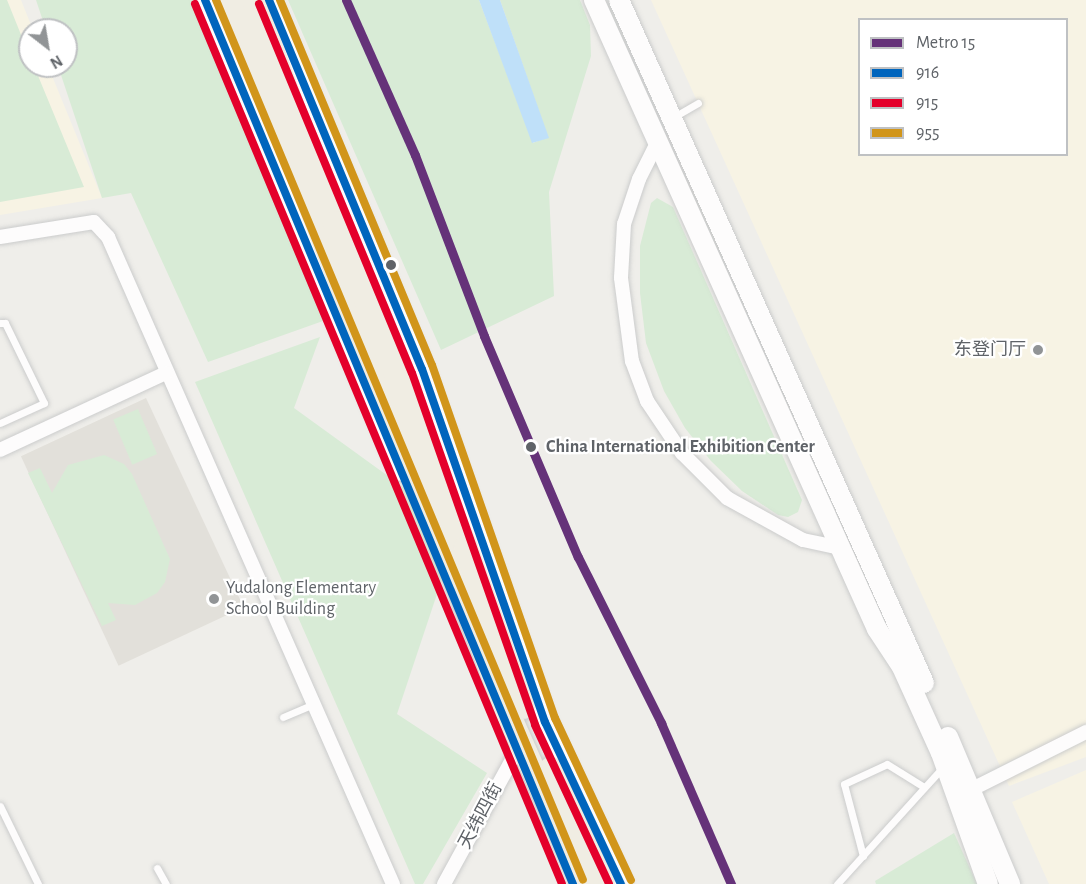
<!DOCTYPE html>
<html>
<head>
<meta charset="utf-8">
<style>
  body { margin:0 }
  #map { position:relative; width:1086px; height:884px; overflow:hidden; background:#efeeea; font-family:"Alegreya Sans","Noto Sans SC",sans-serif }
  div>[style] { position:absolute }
  .commercial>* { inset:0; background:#f7f3e4 }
  .education>* { inset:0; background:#e2e0da; transform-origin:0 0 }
  .green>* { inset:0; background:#d8ebd6; transform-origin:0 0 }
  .water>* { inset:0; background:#bfe0f9 }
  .roads { filter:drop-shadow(0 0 2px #cbcccc) drop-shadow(0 0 2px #cbcccc) }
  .lane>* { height:7px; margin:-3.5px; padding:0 3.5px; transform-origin:3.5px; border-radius:3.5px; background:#fdfcfc }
  .street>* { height:14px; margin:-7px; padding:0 7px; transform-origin:7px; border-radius:7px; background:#fdfcfc }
  .secondary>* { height:20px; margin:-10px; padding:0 10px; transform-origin:10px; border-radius:10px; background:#fdfcfc }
  .highway>* { height:24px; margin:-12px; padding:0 12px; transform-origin:12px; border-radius:12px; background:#f0ede3 }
  .bus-1>* { height:8px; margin:-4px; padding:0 4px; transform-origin:4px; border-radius:4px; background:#0065bd }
  .bus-2>* { height:8px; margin:-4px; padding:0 4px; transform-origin:4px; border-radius:4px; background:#e4002b }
  .bus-3>* { height:8px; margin:-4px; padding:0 4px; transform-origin:4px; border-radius:4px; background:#d1951a }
  .metro-1>* { height:9px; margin:-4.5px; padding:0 4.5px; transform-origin:4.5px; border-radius:4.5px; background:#653279 }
  .dots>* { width:16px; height:16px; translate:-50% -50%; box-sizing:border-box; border:3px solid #fff; border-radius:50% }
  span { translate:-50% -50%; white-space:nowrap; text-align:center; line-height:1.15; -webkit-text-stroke:4.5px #fff; paint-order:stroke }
  .poi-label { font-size:18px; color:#5f6368 }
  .right { translate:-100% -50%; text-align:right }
  .left { translate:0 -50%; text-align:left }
  .stop-label { font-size:18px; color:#5f6368; font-weight:700 }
  .street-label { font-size:18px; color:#5f6368 }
  .legend { position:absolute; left:858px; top:18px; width:210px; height:138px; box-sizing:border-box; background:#fff; border:2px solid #bfc1c3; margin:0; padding:8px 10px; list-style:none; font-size:18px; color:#5f6368 }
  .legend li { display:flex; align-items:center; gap:12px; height:30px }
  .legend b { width:30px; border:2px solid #bfc1c3 }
  .north { position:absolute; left:18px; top:18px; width:60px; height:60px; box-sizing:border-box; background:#fff; border:2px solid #bfc1c3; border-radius:50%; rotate:149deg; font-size:16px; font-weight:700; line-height:24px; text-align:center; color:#5f6368 }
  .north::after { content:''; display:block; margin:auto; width:21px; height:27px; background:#919496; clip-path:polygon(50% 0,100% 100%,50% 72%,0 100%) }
</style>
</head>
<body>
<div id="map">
  <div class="commercial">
    <div style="clip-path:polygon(0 0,21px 0,33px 30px,30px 30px,30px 66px,48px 66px,102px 198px,0 215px)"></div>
    <div style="clip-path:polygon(evenodd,651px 0,1086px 0,1086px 757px,1009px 786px,651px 0,860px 20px,1066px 20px,1066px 154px,860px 154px,860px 20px)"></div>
    <div style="clip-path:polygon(1086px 770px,1086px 884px,1049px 884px,1012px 802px)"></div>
  </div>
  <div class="education">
    <div style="left:146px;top:398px;width:231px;height:138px;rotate:65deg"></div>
  </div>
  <div class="green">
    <div style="clip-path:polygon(0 0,7px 0,30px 57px,30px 66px,34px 66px,84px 187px,0 202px)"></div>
    <div style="clip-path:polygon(36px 0,198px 0,323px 321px,208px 362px,131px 193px,102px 198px,58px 66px,66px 66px,66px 30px,46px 30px)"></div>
    <div style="clip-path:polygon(288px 0,479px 0,533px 143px,548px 137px,500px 0,580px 0,590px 25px,591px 56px,549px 192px,554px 296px,441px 350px)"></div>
    <div style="clip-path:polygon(657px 198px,673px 207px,802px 500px,798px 512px,788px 517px,778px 515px,742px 491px,711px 461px,685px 428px,664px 391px,646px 343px,640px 293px,640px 246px,651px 203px)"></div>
    <div style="clip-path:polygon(320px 337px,294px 408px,428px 505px,450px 555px,397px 714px,487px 773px,423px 884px,415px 884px,195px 382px)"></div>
    <div style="left:138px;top:409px;width:49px;height:27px;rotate:67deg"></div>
    <div style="clip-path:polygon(104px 455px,124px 464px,132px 474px,170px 559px,165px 582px,157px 593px,135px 605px,108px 603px,116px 620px,102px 626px,28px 473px,40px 468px,52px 493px,68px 465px)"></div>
    <div style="clip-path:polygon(954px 833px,977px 884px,876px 884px,875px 881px)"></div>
  </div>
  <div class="water">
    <div style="clip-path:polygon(479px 0,500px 0,549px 138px,532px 143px)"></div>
  </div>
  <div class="roads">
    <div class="lane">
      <div style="left:672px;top:118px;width:30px;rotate:-30deg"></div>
      <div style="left:0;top:323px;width:5px"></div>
      <div style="left:5px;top:323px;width:89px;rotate:64deg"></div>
      <div style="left:44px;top:403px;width:48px;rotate:155.6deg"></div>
      <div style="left:283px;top:717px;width:33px;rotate:-23deg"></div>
      <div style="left:0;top:806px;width:87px;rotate:64deg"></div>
      <div style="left:863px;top:856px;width:74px;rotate:-104.8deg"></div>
      <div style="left:844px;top:784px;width:47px;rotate:-24.9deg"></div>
      <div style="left:887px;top:764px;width:44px;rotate:31.9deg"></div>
      <div style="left:157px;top:868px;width:18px;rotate:61deg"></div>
      <div style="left:837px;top:884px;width:159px;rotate:-47.8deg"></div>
    </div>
    <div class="street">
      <div style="left:658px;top:141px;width:42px;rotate:116.6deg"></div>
      <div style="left:639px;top:179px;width:47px;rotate:108.4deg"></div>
      <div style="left:624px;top:224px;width:54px;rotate:93.2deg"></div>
      <div style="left:621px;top:278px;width:84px;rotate:82.5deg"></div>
      <div style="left:632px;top:361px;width:43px;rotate:69.4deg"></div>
      <div style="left:647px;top:401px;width:63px;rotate:56.1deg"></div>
      <div style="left:682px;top:453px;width:64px;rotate:45deg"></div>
      <div style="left:727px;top:498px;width:87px;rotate:28.9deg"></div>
      <div style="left:803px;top:540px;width:40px;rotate:12deg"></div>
      <div style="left:0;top:237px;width:95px;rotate:-9.1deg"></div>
      <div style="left:94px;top:222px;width:21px;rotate:47deg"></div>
      <div style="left:108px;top:237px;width:707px;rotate:66.23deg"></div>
      <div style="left:0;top:450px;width:183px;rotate:-24.9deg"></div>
      <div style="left:970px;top:790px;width:130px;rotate:-26.6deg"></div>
      <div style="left:444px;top:884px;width:154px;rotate:-61.3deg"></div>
    </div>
    <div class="secondary">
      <div style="left:205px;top:0;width:510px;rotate:67.41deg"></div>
      <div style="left:269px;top:0;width:399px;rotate:67.5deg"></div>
      <div style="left:422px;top:369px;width:374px;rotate:70.8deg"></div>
      <div style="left:545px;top:722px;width:179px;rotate:64.9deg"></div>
      <div style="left:594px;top:0;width:690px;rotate:65.78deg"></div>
      <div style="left:877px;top:629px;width:45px;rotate:56.7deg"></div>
      <div style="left:902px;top:667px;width:94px;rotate:65.6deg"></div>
      <div style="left:941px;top:753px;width:139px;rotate:70.3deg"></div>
      <div style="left:619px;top:0;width:748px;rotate:65.94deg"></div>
      <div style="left:948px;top:737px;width:160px;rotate:67.1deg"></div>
    </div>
    <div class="highway">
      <div style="left:230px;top:0;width:763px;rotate:68.71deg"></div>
      <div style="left:507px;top:711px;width:189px;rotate:66deg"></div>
      <div style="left:254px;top:0;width:237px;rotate:70deg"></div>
      <div style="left:335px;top:223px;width:350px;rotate:68deg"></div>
      <div style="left:466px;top:548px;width:169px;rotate:70.3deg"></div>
      <div style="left:551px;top:769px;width:126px;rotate:65.7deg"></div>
    </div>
  </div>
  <div class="bus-1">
    <div style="left:205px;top:0;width:958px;rotate:67.4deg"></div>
    <div style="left:269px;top:0;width:399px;rotate:67.5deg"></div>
    <div style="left:422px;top:369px;width:374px;rotate:70.8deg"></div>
    <div style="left:545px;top:722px;width:179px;rotate:64.9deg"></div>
  </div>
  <div class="bus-2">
    <div style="left:195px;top:4px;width:953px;rotate:67.36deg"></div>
    <div style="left:259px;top:4px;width:399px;rotate:67.5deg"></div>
    <div style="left:412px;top:373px;width:373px;rotate:70.7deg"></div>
    <div style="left:535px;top:725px;width:175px;rotate:65deg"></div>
  </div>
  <div class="bus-3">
    <div style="left:216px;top:0;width:953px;rotate:67.36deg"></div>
    <div style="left:280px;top:0;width:395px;rotate:67.4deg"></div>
    <div style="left:432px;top:365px;width:374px;rotate:70.8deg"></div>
    <div style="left:555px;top:718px;width:179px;rotate:64.9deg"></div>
  </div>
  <div class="metro-1">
    <div style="left:346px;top:0;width:170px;rotate:66deg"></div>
    <div style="left:415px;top:155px;width:194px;rotate:69.1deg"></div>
    <div style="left:484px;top:336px;width:240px;rotate:67deg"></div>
    <div style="left:578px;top:557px;width:186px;rotate:63.4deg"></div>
    <div style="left:661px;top:723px;width:176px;rotate:66.5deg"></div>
  </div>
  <div class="dots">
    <div style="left:391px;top:265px;background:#5f6368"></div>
    <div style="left:1038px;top:350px;background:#919496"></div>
    <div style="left:531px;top:447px;background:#5f6368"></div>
    <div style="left:214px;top:599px;background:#919496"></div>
  </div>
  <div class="poi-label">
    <span class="right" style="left:1026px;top:350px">东登门厅</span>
    <span class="left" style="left:226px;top:599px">Yudalong Elementary<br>School Building</span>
  </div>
  <div class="stop-label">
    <span class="left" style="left:546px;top:447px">China International Exhibition Center</span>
  </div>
  <div class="street-label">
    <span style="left:481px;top:816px;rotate:-62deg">天纬四街</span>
  </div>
  <ul class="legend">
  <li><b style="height:8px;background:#653279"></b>Metro 15</li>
  <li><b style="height:8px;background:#0065bd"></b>916</li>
  <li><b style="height:8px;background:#e4002b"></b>915</li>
  <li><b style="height:8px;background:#d1951a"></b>955</li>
  </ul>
  <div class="north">N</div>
</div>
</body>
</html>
